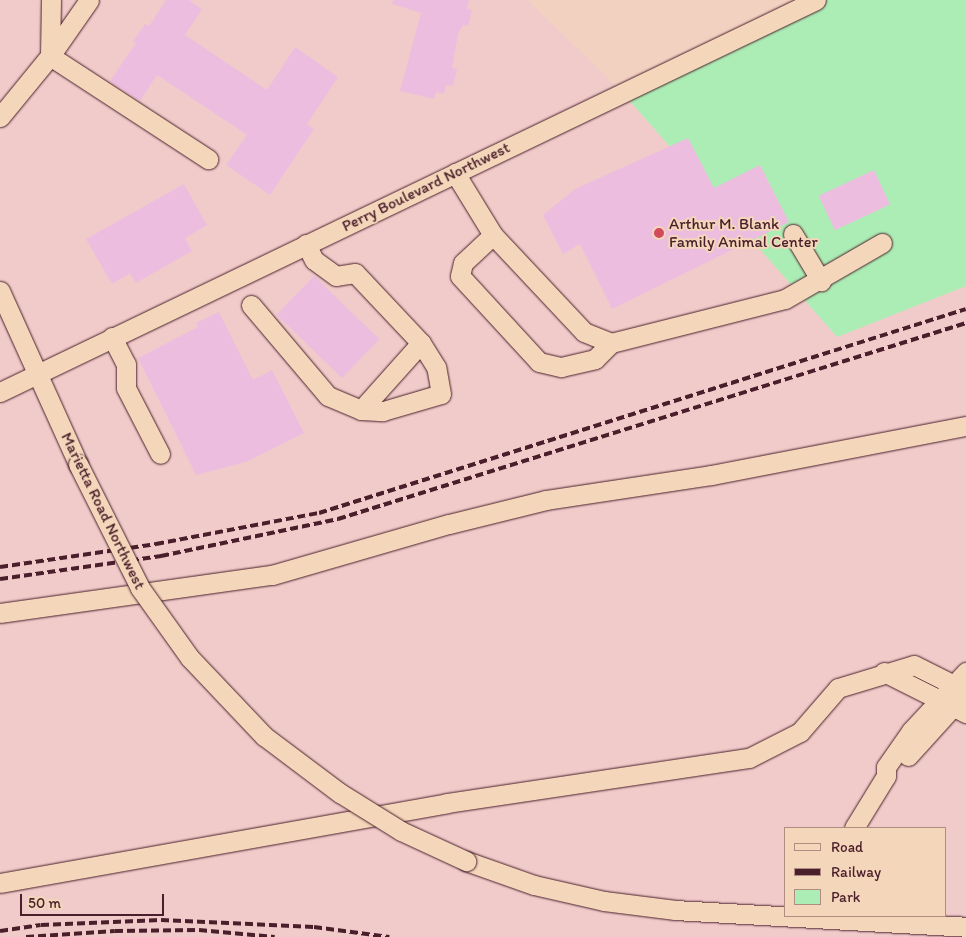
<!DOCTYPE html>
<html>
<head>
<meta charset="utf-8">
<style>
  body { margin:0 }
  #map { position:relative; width:966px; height:937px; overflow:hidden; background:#f3d1c1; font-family:Itim,sans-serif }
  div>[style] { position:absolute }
  .built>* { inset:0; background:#f1cbca }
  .green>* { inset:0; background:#acedb5 }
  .building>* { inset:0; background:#edbddf; transform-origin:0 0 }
  .roads { filter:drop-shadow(0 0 1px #4a1f2b) drop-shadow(0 0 1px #4a1f2b) }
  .minor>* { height:19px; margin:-9.5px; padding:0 9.5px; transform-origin:9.5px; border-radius:9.5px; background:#f4d6ba }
  .rail>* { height:4px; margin-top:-2px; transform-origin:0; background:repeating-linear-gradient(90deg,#4a1f2b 0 8px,transparent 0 12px) }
  .bridges { filter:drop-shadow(0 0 1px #4a1f2b) drop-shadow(0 0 1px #4a1f2b) }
  .minor-bridge>* { height:19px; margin:-9.5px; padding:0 9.5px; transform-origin:9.5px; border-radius:9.5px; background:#f4d6ba }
  .dots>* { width:14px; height:14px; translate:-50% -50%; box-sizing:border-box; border:2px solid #f4d6ba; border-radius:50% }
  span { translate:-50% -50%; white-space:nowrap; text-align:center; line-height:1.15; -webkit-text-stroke:4px #f4d6ba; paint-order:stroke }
  .street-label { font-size:16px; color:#4a1f2b }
  .poi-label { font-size:16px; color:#4a1f2b }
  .left { translate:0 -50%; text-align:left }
  .legend { position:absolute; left:784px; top:827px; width:162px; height:90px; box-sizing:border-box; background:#f4d6ba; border:1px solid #b08d81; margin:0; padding:6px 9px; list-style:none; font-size:15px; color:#4a1f2b }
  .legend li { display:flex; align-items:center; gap:10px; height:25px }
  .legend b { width:25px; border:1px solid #b08d81 }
  .scale { position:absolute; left:20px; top:894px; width:144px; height:22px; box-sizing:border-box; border:2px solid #4a1f2b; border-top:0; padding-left:6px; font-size:15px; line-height:18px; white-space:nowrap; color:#4a1f2b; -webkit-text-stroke:4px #f4d6ba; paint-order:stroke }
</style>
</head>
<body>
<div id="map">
  <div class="built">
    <div style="clip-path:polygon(evenodd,0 0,528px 0,621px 91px,837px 337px,966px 286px,966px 937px,0 937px,0 0,785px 828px,945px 828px,945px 916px,785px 916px,785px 828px)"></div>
  </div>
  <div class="green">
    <div style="clip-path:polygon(814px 0,966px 0,966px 286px,837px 337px,621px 91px)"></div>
  </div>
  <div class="building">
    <div style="clip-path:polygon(166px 0,189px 0,202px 9px,185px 35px,267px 90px,295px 47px,338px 77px,307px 124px,314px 129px,270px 195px,226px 165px,247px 135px,157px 75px,140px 101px,110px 81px,136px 43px,133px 41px,145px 24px,149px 26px)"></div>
    <div style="clip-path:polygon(393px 0,469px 0,467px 9px,472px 10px,468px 26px,463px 25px,458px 34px,452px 68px,457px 69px,453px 86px,446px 85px,444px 94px,436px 92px,434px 99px,400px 91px,421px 13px,392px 4px)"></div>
    <div style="clip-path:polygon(688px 138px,714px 188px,760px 165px,789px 222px,612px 309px,580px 244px,563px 254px,543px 215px,575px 189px)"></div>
    <div style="left:874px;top:170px;width:38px;height:61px;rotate:65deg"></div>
    <div style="clip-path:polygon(184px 184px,207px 225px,185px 238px,192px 251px,136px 283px,130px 273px,112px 284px,86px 239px)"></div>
    <div style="left:314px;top:276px;width:91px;height:54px;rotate:44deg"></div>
    <div style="clip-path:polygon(219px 312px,253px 380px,272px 370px,304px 433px,246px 462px,196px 475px,138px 358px,198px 327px,196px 323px)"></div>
  </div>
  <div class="roads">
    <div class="minor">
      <div style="left:50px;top:56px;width:68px;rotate:-55.1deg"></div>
      <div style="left:50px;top:56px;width:56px;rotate:-89deg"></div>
      <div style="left:0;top:117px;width:79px;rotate:-50.7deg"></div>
      <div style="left:50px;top:56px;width:189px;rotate:33.1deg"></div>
      <div style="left:455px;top:173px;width:73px;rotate:58.5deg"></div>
      <div style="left:493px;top:235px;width:133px;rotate:46.8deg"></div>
      <div style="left:584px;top:332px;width:29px;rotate:22deg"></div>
      <div style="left:611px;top:343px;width:179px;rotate:-14.2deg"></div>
      <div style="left:785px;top:299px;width:112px;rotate:-30deg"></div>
      <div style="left:793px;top:234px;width:55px;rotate:59.2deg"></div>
      <div style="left:493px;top:235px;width:41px;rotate:137deg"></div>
      <div style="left:463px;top:263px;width:13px;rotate:103deg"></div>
      <div style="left:460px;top:276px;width:117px;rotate:47.4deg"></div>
      <div style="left:539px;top:362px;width:23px;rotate:13deg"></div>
      <div style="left:561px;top:367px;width:35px;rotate:-13deg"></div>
      <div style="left:595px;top:359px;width:23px;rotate:-45deg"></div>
      <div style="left:0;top:291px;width:190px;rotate:65.7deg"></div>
      <div style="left:251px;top:305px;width:119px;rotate:49.8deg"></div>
      <div style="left:328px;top:396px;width:36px;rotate:23deg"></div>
      <div style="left:361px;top:410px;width:90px;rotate:-48.2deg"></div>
      <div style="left:421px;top:343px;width:96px;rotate:-133.3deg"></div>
      <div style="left:355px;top:273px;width:19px;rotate:171deg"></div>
      <div style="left:336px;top:276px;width:27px;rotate:-144deg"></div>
      <div style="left:314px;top:260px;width:18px;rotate:-117deg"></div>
      <div style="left:112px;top:337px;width:30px;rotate:63deg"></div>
      <div style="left:126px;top:364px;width:24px;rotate:90deg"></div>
      <div style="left:126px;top:388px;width:74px;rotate:62.7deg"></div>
      <div style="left:0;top:392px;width:905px;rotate:-25.66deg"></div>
      <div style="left:361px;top:410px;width:22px;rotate:3deg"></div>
      <div style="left:383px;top:411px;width:60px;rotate:-16.3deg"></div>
      <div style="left:441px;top:394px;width:27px;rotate:-100deg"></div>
      <div style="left:436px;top:367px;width:28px;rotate:-122deg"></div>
      <div style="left:0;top:613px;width:275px;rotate:-8deg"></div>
      <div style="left:272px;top:575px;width:184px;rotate:-16.1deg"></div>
      <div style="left:449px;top:524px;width:100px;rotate:-13.9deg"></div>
      <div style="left:546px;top:500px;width:167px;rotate:-8.6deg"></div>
      <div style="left:711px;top:475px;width:260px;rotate:-10.9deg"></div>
      <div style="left:884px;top:672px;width:92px;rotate:26.6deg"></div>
      <div style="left:908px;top:756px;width:86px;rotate:-47.8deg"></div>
      <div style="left:854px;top:828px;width:61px;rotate:-58.4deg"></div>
      <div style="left:886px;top:776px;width:9px;rotate:-90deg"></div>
      <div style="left:886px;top:767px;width:44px;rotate:-55.2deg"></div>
      <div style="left:911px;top:731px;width:81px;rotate:-47deg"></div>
      <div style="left:466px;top:861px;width:72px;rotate:19.4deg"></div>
      <div style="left:534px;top:885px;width:72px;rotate:12.9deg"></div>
      <div style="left:604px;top:901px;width:72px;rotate:7.2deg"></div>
      <div style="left:675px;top:910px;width:291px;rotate:3.3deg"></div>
      <div style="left:0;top:883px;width:454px;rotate:-10.1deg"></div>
      <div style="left:447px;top:803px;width:305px;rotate:-8.5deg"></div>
      <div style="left:749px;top:758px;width:57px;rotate:-27deg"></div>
      <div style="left:800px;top:732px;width:58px;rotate:-49.2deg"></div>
      <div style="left:838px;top:688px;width:79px;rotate:-16.8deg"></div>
      <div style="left:914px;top:665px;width:58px;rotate:26.6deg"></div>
    </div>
  </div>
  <div class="rail">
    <div style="left:0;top:567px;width:158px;rotate:-8.4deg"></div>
    <div style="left:156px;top:544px;width:166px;rotate:-10.8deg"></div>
    <div style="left:319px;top:513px;width:678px;rotate:-17.5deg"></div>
    <div style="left:0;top:579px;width:163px;rotate:-8.1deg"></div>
    <div style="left:161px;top:556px;width:181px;rotate:-11.8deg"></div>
    <div style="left:338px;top:519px;width:658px;rotate:-17.33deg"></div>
    <div style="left:0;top:931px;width:41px;rotate:-8.3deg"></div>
    <div style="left:41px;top:925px;width:120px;rotate:-2.4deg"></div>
    <div style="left:161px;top:920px;width:153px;rotate:2.6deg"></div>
    <div style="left:314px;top:927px;width:76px;rotate:7.6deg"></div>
    <div style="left:26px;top:937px;width:89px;rotate:-3.9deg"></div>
    <div style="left:115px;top:931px;width:84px;rotate:-0.7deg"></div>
    <div style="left:199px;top:930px;width:76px;rotate:5.3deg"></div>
  </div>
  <div class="bridges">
    <div class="minor-bridge">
      <div style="left:78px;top:464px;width:139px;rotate:63.4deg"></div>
      <div style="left:140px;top:588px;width:86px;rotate:54.5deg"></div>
      <div style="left:190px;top:658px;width:108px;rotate:46.5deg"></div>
      <div style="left:264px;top:736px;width:95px;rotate:36.9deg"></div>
      <div style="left:340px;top:793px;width:72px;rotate:31.9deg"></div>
      <div style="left:401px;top:831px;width:72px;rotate:24.8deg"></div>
    </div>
  </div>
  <div class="dots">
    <div style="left:659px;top:233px;background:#d1495b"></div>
  </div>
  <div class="street-label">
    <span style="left:426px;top:187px;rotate:-26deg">Perry Boulevard Northwest</span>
    <span style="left:103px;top:511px;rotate:64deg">Marietta Road Northwest</span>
  </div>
  <div class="poi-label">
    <span class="left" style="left:669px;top:233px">Arthur M. Blank<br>Family Animal Center</span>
  </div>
  <ul class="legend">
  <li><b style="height:6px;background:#f4d6ba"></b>Road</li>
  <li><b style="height:6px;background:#4a1f2b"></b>Railway</li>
  <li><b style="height:14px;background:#acedb5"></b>Park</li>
  </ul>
  <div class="scale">50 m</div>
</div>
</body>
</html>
